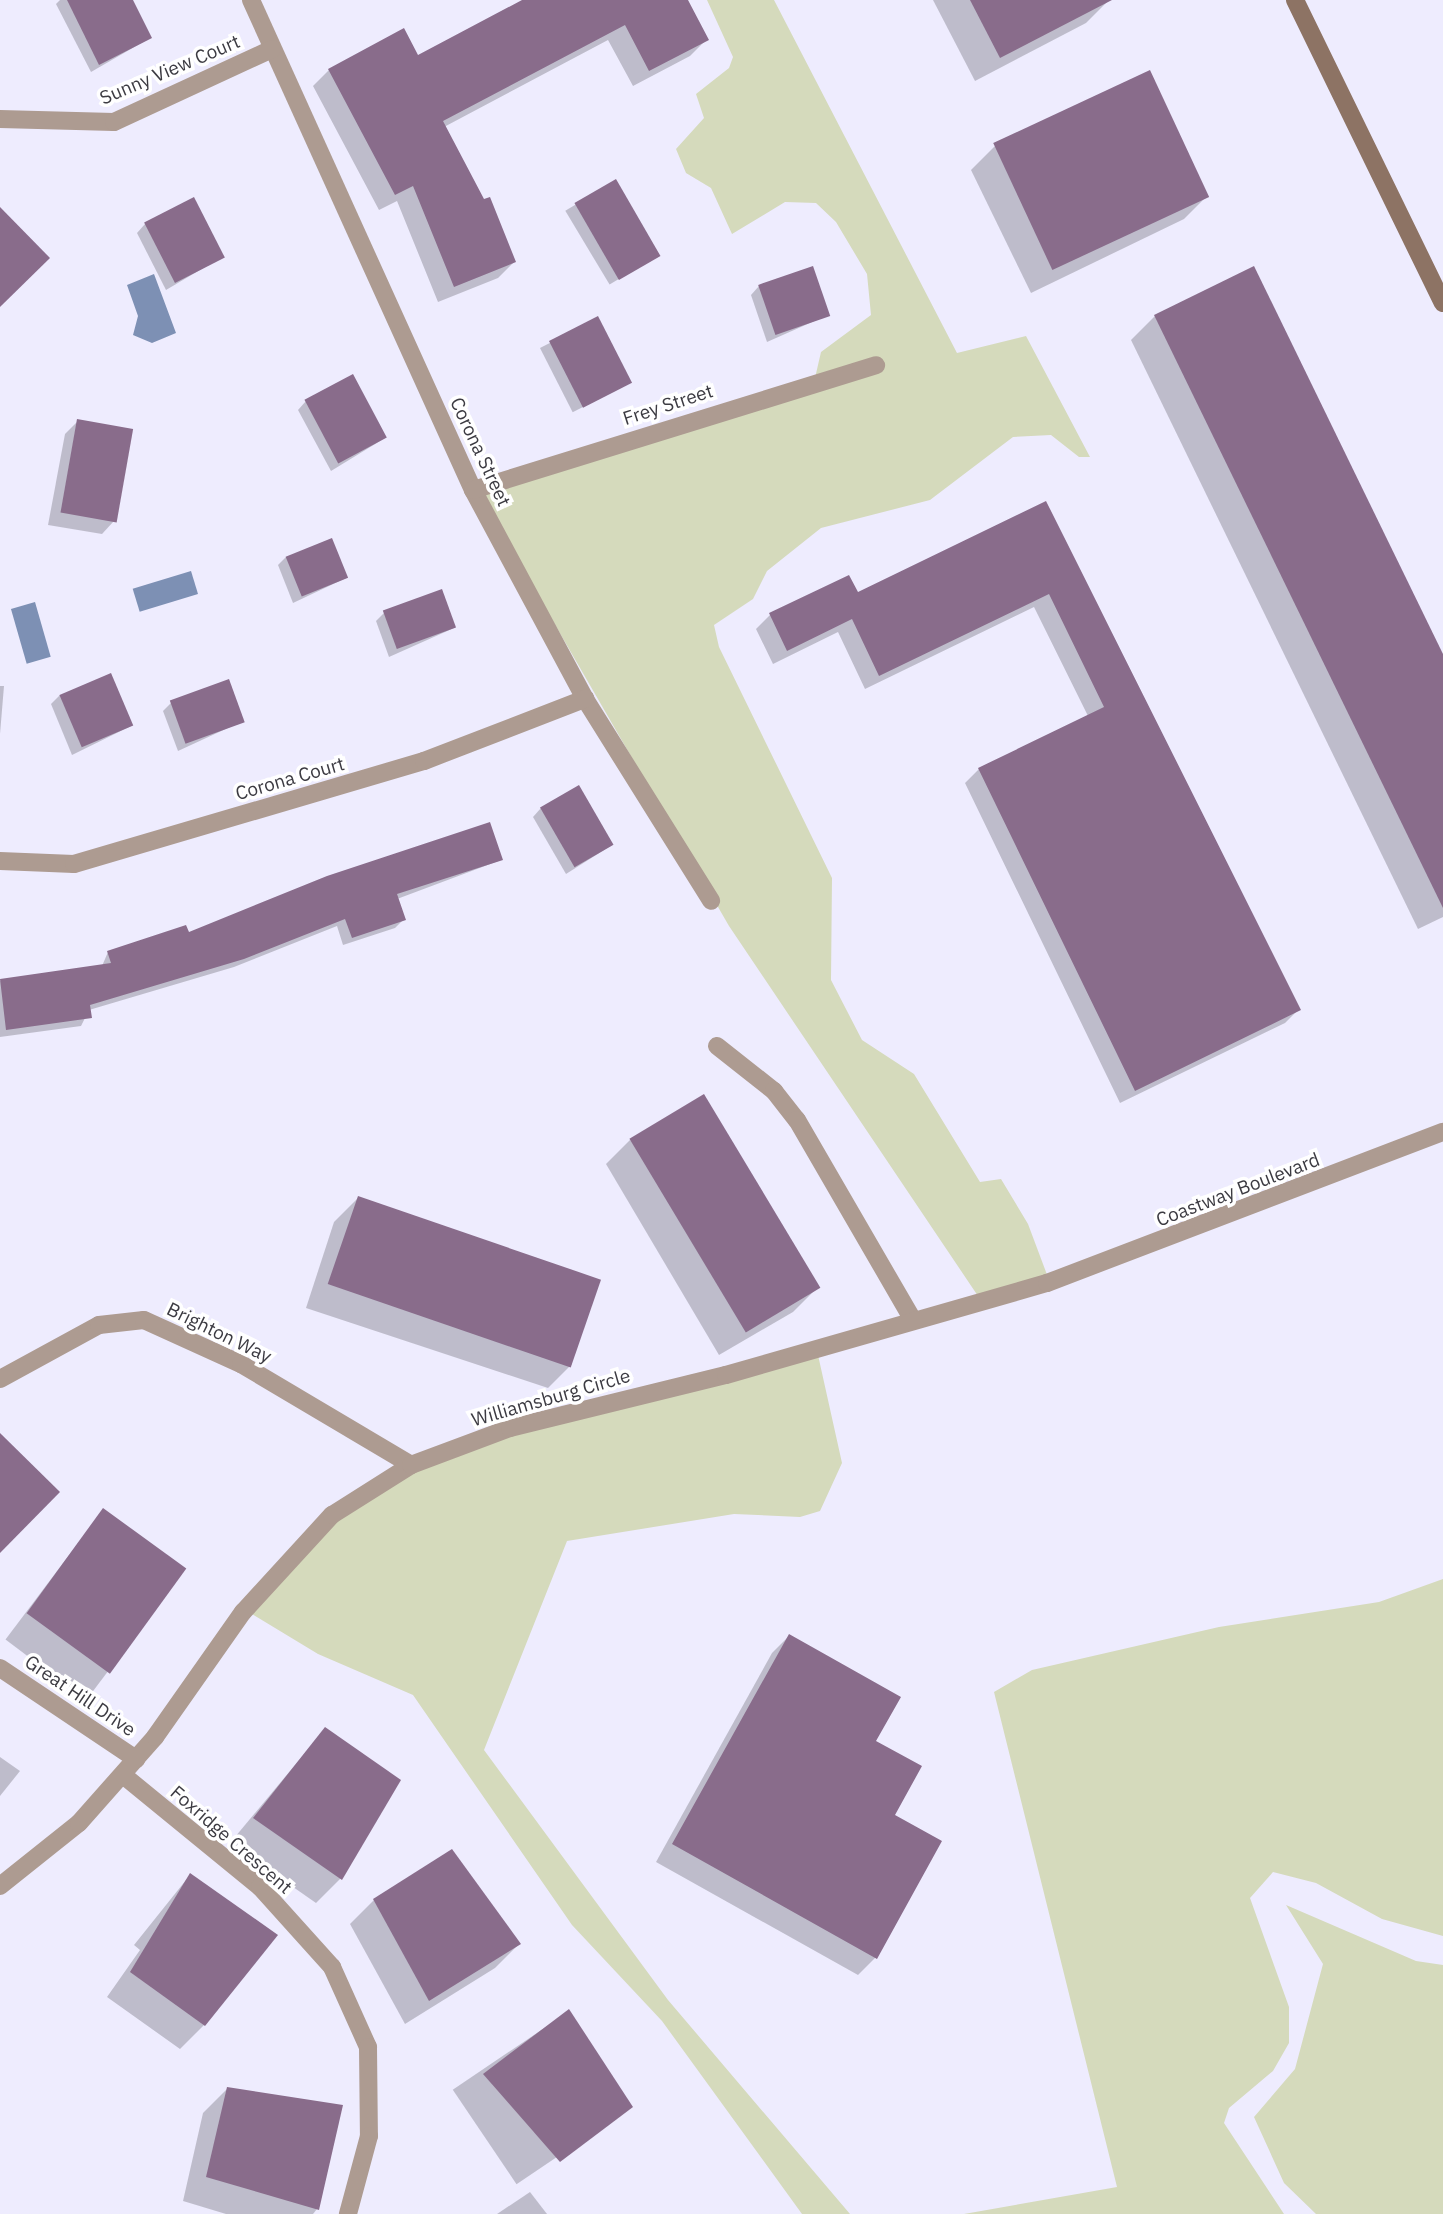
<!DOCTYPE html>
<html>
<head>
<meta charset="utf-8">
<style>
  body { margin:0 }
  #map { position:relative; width:1443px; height:2214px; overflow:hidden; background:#eeecfe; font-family:"IBM Plex Sans",sans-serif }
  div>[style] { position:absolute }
  .green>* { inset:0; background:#d5dabc }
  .water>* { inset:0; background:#7d90b4; transform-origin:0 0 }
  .shadow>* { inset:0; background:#0003; transform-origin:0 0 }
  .building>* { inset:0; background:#896c8b; transform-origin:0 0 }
  .street>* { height:18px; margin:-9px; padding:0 9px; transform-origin:9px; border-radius:9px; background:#ad9b91 }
  .secondary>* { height:18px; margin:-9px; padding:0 9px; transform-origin:9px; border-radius:9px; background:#8d7364 }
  span { translate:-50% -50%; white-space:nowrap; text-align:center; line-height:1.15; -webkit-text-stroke:7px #fff; paint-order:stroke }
  .street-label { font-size:19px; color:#3c3b42 }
</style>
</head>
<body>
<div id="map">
  <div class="green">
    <div style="clip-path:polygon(707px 0,774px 0,957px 353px,1026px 336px,1090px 457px,1079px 457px,1051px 435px,1013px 437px,930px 500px,821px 528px,767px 571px,753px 599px,714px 625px,719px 647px,832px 878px,831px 980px,862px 1040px,914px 1074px,980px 1182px,1001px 1179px,1028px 1224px,1049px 1280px,982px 1302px,729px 926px,479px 493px,815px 378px,821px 352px,871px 315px,867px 274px,836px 222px,816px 203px,785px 202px,732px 234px,711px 188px,686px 173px,676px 149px,704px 118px,696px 94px,729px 68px,733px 57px)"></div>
    <div style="clip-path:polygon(818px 1355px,842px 1463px,820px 1511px,800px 1517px,734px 1514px,567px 1541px,484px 1750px,668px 2000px,850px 2214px,802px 2214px,662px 2021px,572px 1925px,413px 1695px,318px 1654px,252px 1614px,303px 1536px,390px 1479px,533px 1420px)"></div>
    <div style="clip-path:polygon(1443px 1579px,1443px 1936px,1382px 1919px,1316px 1883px,1273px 1872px,1250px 1898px,1289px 2007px,1289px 2043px,1273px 2071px,1229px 2108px,1224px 2123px,1284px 2214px,964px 2214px,1117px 2187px,994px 1692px,1032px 1670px,1219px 1627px,1379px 1602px)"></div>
    <div style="clip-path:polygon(1286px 1905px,1416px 1961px,1443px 1965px,1443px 2214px,1316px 2214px,1284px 2183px,1254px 2117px,1295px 2069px,1323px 1964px)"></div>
  </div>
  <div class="water">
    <div style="clip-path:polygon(154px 274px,176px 333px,152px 343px,133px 335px,138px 316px,127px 285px)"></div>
    <div style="left:191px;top:571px;width:24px;height:61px;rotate:73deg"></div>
    <div style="left:35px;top:602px;width:57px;height:25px;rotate:74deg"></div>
  </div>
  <div class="shadow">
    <div style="clip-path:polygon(60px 0,131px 0,150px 38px,91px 72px,56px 4px)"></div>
    <div style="clip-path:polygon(525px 0,686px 0,707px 39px,690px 56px,633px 86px,608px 40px,444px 127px,514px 262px,498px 278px,438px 302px,397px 201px,379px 210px,313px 86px,329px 70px,418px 57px)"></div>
    <div style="clip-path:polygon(933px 0,1109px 0,1086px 23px,975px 81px)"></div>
    <div style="clip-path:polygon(995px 146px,1208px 195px,1184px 219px,1031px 293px,971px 170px)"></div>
    <div style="left:615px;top:181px;width:86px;height:58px;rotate:59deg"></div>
    <div style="clip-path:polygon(145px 224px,222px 257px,166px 290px,137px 233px)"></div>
    <div style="clip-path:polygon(759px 286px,828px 315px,767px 342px,751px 295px)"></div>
    <div style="clip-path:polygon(1155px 316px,1443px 658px,1443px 917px,1418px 929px,1131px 340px)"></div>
    <div style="left:597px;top:319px;width:72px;height:64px;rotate:63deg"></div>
    <div style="clip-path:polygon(306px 401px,385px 438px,331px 471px,298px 410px)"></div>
    <div style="clip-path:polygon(78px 421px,114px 521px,102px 534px,48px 525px,65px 434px)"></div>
    <div style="clip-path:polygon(1045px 503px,1299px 1009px,1285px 1023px,1120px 1103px,965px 783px,979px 769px,1088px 716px,1034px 607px,865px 689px,838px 632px,773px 664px,756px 629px,770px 615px,848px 577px,857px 595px)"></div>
    <div style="clip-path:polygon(286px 557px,346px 578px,293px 603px,278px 565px)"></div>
    <div style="clip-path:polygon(384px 613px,454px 628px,389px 657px,376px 621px)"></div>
    <div style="clip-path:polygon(0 686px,4px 686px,0 734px)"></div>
    <div style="clip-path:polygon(60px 695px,131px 726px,72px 755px,51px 704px)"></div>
    <div style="clip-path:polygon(171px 703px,243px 721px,178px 751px,163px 711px)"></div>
    <div style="clip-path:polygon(541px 808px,612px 845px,566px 874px,533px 817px)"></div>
    <div style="clip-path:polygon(501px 860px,397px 899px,404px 919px,395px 928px,343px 945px,337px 926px,234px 967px,89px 1010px,81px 1026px,0 1037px,0 981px,102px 966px,108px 952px)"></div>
    <div style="clip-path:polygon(630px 1140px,817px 1288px,793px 1312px,719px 1355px,606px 1164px)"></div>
    <div style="clip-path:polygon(358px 1198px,572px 1364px,548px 1388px,306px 1308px,334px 1222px)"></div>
    <div style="left:103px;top:1510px;width:101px;height:162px;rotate:37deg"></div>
    <div style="clip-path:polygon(789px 1636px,874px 1742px,892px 1815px,875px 1958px,858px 1975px,656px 1862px,772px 1653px)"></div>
    <div style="clip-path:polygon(325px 1729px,399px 1780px,340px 1879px,316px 1903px,230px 1843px)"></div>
    <div style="clip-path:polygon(0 1757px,20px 1771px,0 1796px)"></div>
    <div style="clip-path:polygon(190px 1875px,204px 2025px,180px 2049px,107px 1997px,140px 1950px,134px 1945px)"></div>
    <div style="clip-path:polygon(374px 1900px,519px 1944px,495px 1968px,405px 2024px,350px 1924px)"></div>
    <div style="left:568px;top:2012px;width:114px;height:139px;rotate:56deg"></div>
    <div style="clip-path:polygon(227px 2089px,317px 2209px,313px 2214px,226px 2214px,183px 2201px,203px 2113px)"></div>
    <div style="clip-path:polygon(530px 2192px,547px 2214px,497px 2214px)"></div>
  </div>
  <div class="building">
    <div style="clip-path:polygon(67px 0,133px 0,152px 38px,99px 65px)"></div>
    <div style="clip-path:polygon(522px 0,688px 0,709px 40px,649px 71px,625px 25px,443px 121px,484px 199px,490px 197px,516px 262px,454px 287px,413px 186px,395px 195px,328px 69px,404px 28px,418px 55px)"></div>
    <div style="clip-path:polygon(970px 0,1112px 0,1000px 58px)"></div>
    <div style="left:1150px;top:70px;width:140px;height:173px;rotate:65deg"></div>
    <div style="left:616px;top:179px;width:89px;height:48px;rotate:60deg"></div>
    <div style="left:194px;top:197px;width:68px;height:56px;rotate:63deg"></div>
    <div style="clip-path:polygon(0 207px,50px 258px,0 307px)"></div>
    <div style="left:813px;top:266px;width:53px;height:58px;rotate:71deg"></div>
    <div style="clip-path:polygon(1254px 266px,1443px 654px,1443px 908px,1154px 315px)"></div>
    <div style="left:598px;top:316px;width:75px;height:55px;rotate:63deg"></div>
    <div style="left:353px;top:374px;width:72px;height:55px;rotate:62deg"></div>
    <div style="left:77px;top:419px;width:57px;height:95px;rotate:10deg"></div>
    <div style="clip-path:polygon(1046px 501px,1301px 1010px,1135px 1091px,978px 768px,1104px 707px,1049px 594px,879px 676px,852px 619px,787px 651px,769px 613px,849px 575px,858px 592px)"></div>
    <div style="left:332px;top:538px;width:43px;height:50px;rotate:68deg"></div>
    <div style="left:442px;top:589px;width:41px;height:63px;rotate:70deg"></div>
    <div style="left:111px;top:673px;width:57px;height:56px;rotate:67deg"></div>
    <div style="left:229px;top:679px;width:46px;height:63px;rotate:70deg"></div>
    <div style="left:579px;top:785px;width:69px;height:45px;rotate:60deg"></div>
    <div style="clip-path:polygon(490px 822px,503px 860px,397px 894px,406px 920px,352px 938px,345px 919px,244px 959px,90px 1005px,92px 1018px,6px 1030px,0 979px,111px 963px,107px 951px,186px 925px,189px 932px,327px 876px)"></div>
    <div style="left:704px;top:1094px;width:226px;height:87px;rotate:59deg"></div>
    <div style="left:358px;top:1196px;width:257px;height:93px;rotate:19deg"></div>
    <div style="clip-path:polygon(0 1433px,60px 1492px,0 1553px)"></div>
    <div style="left:103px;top:1508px;width:103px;height:130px;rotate:36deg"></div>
    <div style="clip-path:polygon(789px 1634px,901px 1697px,876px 1741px,922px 1766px,895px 1815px,942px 1841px,877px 1959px,672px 1844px)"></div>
    <div style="clip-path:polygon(325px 1727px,401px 1780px,342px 1880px,253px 1818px)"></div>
    <div style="clip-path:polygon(452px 1849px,521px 1944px,429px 2001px,373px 1899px)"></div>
    <div style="clip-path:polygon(190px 1873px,278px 1935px,205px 2026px,130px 1972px)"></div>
    <div style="clip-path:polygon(569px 2009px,633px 2107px,560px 2162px,483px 2074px)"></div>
    <div style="clip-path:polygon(227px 2087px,343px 2105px,319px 2210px,206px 2177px)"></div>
  </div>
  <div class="street">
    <div style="left:251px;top:0;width:538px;rotate:65.63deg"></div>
    <div style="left:473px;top:490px;width:237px;rotate:61.8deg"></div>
    <div style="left:585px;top:699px;width:238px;rotate:58deg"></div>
    <div style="left:0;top:119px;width:114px;rotate:1.5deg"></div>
    <div style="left:114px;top:122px;width:174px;rotate:-24.8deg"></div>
    <div style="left:473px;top:490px;width:422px;rotate:-17.2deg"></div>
    <div style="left:0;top:861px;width:74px;rotate:2.3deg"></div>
    <div style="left:74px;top:864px;width:365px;rotate:-16.4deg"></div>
    <div style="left:424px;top:761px;width:173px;rotate:-21.1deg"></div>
    <div style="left:717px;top:1046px;width:73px;rotate:38.3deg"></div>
    <div style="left:774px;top:1091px;width:37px;rotate:52deg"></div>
    <div style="left:797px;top:1120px;width:229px;rotate:59.9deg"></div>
    <div style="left:0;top:1379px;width:113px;rotate:-28.6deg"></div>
    <div style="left:99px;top:1325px;width:45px;rotate:-6.3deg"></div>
    <div style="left:144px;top:1320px;width:107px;rotate:24.4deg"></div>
    <div style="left:241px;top:1364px;width:198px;rotate:30.7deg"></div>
    <div style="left:0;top:1668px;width:164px;rotate:33.8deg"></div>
    <div style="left:123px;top:1775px;width:177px;rotate:39.3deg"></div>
    <div style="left:260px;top:1887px;width:108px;rotate:48deg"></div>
    <div style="left:332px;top:1967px;width:88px;rotate:65.8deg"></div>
    <div style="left:368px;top:2047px;width:89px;rotate:89.4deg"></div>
    <div style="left:369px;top:2136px;width:81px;rotate:105.1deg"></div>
    <div style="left:0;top:1886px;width:101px;rotate:-38.6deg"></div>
    <div style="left:79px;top:1823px;width:115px;rotate:-48.5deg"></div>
    <div style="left:155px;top:1737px;width:153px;rotate:-54.9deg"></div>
    <div style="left:243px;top:1612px;width:132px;rotate:-47.5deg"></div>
    <div style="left:332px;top:1515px;width:93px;rotate:-32.3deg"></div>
    <div style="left:411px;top:1465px;width:106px;rotate:-20.5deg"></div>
    <div style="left:510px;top:1428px;width:222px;rotate:-13.8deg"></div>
    <div style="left:726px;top:1375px;width:334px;rotate:-16deg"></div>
    <div style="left:1047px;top:1283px;width:424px;rotate:-20.9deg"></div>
  </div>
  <div class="secondary">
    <div style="left:1295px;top:0;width:337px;rotate:64deg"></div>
  </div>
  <div class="street-label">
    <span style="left:170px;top:70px;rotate:-23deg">Sunny View Court</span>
    <span style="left:668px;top:405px;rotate:-18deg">Frey Street</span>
    <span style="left:480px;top:452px;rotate:65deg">Corona Street</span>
    <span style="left:290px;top:779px;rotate:-16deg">Corona Court</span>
    <span style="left:1238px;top:1190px;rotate:-21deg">Coastway Boulevard</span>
    <span style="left:219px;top:1333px;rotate:26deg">Brighton Way</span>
    <span style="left:551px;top:1398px;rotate:-16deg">Williamsburg Circle</span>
    <span style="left:80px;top:1696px;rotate:34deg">Great Hill Drive</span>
    <span style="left:231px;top:1840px;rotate:41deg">Foxridge Crescent</span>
  </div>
</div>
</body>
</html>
